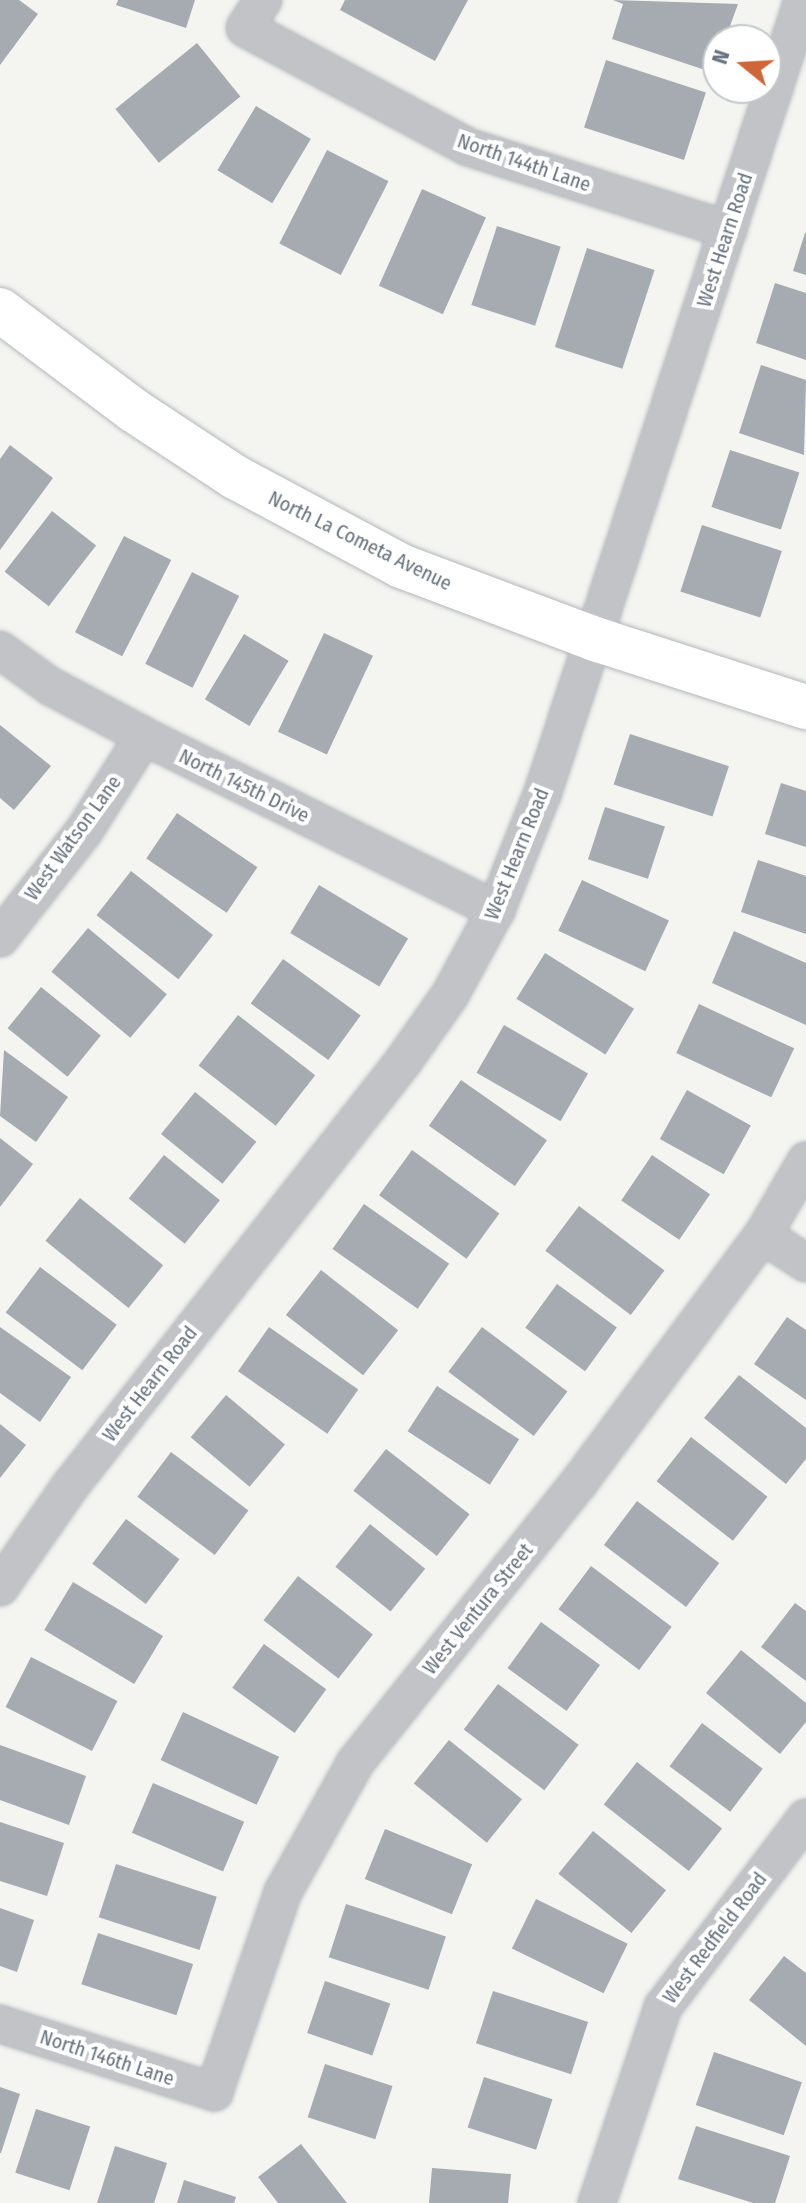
<!DOCTYPE html>
<html>
<head>
<meta charset="utf-8">
<style>
  body { margin:0 }
  #map { position:relative; width:806px; height:2203px; overflow:hidden; background:#f4f5f1; font-family:"Fira Sans Condensed",sans-serif }
  div>[style] { position:absolute }
  .building>* { inset:0; background:#a5abb1; transform-origin:0 0 }
  .roads { filter:drop-shadow(0 0 2px #b3b7bb) drop-shadow(0 0 2px #b3b7bb) }
  .street>* { height:36px; margin:-18px; padding:0 18px; transform-origin:18px; border-radius:18px; background:#c1c3c6 }
  .secondary>* { height:44px; margin:-22px; padding:0 22px; transform-origin:22px; border-radius:22px; background:#fff }
  span { translate:-50% -50%; white-space:nowrap; text-align:center; line-height:1.15; -webkit-text-stroke:8px #fff; paint-order:stroke }
  .street-label { font-size:20px; color:#67727f }
  .north { position:absolute; left:702px; top:24px; width:80px; height:80px; box-sizing:border-box; background:#fff; border:2px solid #c2c7cc; border-radius:50%; rotate:288deg; font-size:22px; font-weight:700; line-height:32px; text-align:center; color:#67727f }
  .north::after { content:''; display:block; margin:auto; width:28px; height:36px; background:#cf6637; clip-path:polygon(50% 0,100% 100%,50% 72%,0 100%) }
</style>
</head>
<body>
<div id="map">
  <div class="building">
    <div style="clip-path:polygon(0 0,19px 0,38px 14px,0 65px)"></div>
    <div style="clip-path:polygon(118px 0,195px 0,186px 28px,116px 5px)"></div>
    <div style="clip-path:polygon(345px 0,468px 0,435px 61px,340px 10px)"></div>
    <div style="clip-path:polygon(613px 0,738px 4px,725px 40px,718px 40px,714px 73px,612px 39px,623px 4px)"></div>
    <div style="left:197px;top:43px;width:69px;height:105px;rotate:51deg"></div>
    <div style="left:606px;top:60px;width:105px;height:71px;rotate:18deg"></div>
    <div style="left:256px;top:106px;width:64px;height:75px;rotate:31deg"></div>
    <div style="left:327px;top:150px;width:69px;height:105px;rotate:27deg"></div>
    <div style="left:422px;top:189px;width:70px;height:106px;rotate:24deg"></div>
    <div style="left:497px;top:226px;width:67px;height:83px;rotate:18deg"></div>
    <div style="clip-path:polygon(805px 233px,806px 233px,806px 275px,793px 271px)"></div>
    <div style="left:587px;top:248px;width:71px;height:104px;rotate:18deg"></div>
    <div style="clip-path:polygon(775px 283px,806px 293px,806px 360px,756px 343px)"></div>
    <div style="clip-path:polygon(761px 365px,806px 380px,804px 455px,739px 433px)"></div>
    <div style="clip-path:polygon(10px 445px,53px 478px,0 550px,0 459px)"></div>
    <div style="left:730px;top:450px;width:73px;height:60px;rotate:18deg"></div>
    <div style="left:52px;top:511px;width:56px;height:77px;rotate:38deg"></div>
    <div style="left:702px;top:525px;width:84px;height:70px;rotate:18deg"></div>
    <div style="left:124px;top:536px;width:53px;height:108px;rotate:27deg"></div>
    <div style="left:192px;top:572px;width:53px;height:103px;rotate:27deg"></div>
    <div style="left:324px;top:633px;width:54px;height:109px;rotate:25deg"></div>
    <div style="left:244px;top:634px;width:52px;height:76px;rotate:31deg"></div>
    <div style="clip-path:polygon(0 725px,51px 766px,14px 810px,0 798px)"></div>
    <div style="left:630px;top:734px;width:104px;height:53px;rotate:18deg"></div>
    <div style="clip-path:polygon(781px 783px,806px 791px,806px 847px,765px 834px)"></div>
    <div style="left:605px;top:807px;width:63px;height:55px;rotate:18deg"></div>
    <div style="left:177px;top:813px;width:97px;height:55px;rotate:34deg"></div>
    <div style="clip-path:polygon(758px 860px,806px 876px,806px 934px,741px 912px)"></div>
    <div style="left:131px;top:871px;width:104px;height:56px;rotate:38deg"></div>
    <div style="left:582px;top:880px;width:96px;height:56px;rotate:25deg"></div>
    <div style="left:319px;top:885px;width:104px;height:56px;rotate:31deg"></div>
    <div style="left:88px;top:928px;width:103px;height:57px;rotate:40deg"></div>
    <div style="clip-path:polygon(734px 931px,806px 963px,806px 1025px,712px 983px)"></div>
    <div style="left:545px;top:953px;width:105px;height:54px;rotate:32deg"></div>
    <div style="left:283px;top:959px;width:96px;height:55px;rotate:36deg"></div>
    <div style="left:41px;top:987px;width:77px;height:53px;rotate:39deg"></div>
    <div style="left:699px;top:1004px;width:105px;height:54px;rotate:25deg"></div>
    <div style="left:238px;top:1015px;width:98px;height:64px;rotate:38deg"></div>
    <div style="left:504px;top:1025px;width:97px;height:55px;rotate:30deg"></div>
    <div style="clip-path:polygon(4px 1050px,68px 1097px,36px 1142px,0 1116px)"></div>
    <div style="left:461px;top:1080px;width:105px;height:56px;rotate:35deg"></div>
    <div style="left:687px;top:1090px;width:73px;height:56px;rotate:29deg"></div>
    <div style="left:195px;top:1092px;width:79px;height:54px;rotate:39deg"></div>
    <div style="clip-path:polygon(0 1138px,33px 1164px,0 1207px)"></div>
    <div style="left:412px;top:1150px;width:108px;height:56px;rotate:36deg"></div>
    <div style="left:164px;top:1155px;width:72px;height:56px;rotate:39deg"></div>
    <div style="left:652px;top:1155px;width:70px;height:55px;rotate:34deg"></div>
    <div style="left:80px;top:1198px;width:107px;height:55px;rotate:39deg"></div>
    <div style="left:364px;top:1204px;width:104px;height:55px;rotate:35deg"></div>
    <div style="left:579px;top:1206px;width:107px;height:56px;rotate:37deg"></div>
    <div style="left:40px;top:1267px;width:96px;height:57px;rotate:37deg"></div>
    <div style="left:321px;top:1270px;width:98px;height:57px;rotate:38deg"></div>
    <div style="left:557px;top:1284px;width:74px;height:54px;rotate:36deg"></div>
    <div style="clip-path:polygon(787px 1317px,806px 1330px,806px 1400px,754px 1364px)"></div>
    <div style="clip-path:polygon(0 1327px,71px 1377px,40px 1422px,0 1393px)"></div>
    <div style="left:269px;top:1327px;width:109px;height:54px;rotate:35deg"></div>
    <div style="left:482px;top:1327px;width:107px;height:56px;rotate:37deg"></div>
    <div style="clip-path:polygon(739px 1375px,806px 1428px,806px 1459px,786px 1484px,704px 1418px)"></div>
    <div style="left:437px;top:1386px;width:98px;height:54px;rotate:33deg"></div>
    <div style="left:226px;top:1395px;width:77px;height:55px;rotate:40deg"></div>
    <div style="clip-path:polygon(0 1424px,26px 1445px,0 1478px)"></div>
    <div style="left:691px;top:1437px;width:97px;height:56px;rotate:38deg"></div>
    <div style="left:386px;top:1449px;width:106px;height:53px;rotate:38deg"></div>
    <div style="left:171px;top:1452px;width:97px;height:56px;rotate:37deg"></div>
    <div style="left:637px;top:1501px;width:103px;height:55px;rotate:37deg"></div>
    <div style="left:126px;top:1519px;width:67px;height:56px;rotate:37deg"></div>
    <div style="left:370px;top:1524px;width:71px;height:55px;rotate:39deg"></div>
    <div style="left:591px;top:1566px;width:101px;height:54px;rotate:37deg"></div>
    <div style="left:298px;top:1576px;width:95px;height:56px;rotate:38deg"></div>
    <div style="left:73px;top:1582px;width:105px;height:56px;rotate:31deg"></div>
    <div style="clip-path:polygon(795px 1603px,806px 1611px,806px 1681px,761px 1647px)"></div>
    <div style="left:541px;top:1622px;width:73px;height:57px;rotate:36deg"></div>
    <div style="left:264px;top:1644px;width:77px;height:54px;rotate:36deg"></div>
    <div style="clip-path:polygon(741px 1650px,806px 1703px,806px 1722px,780px 1754px,706px 1693px)"></div>
    <div style="left:31px;top:1657px;width:97px;height:56px;rotate:27deg"></div>
    <div style="left:498px;top:1684px;width:101px;height:57px;rotate:37deg"></div>
    <div style="left:183px;top:1712px;width:106px;height:53px;rotate:25deg"></div>
    <div style="left:702px;top:1723px;width:76px;height:54px;rotate:37deg"></div>
    <div style="left:449px;top:1740px;width:94px;height:56px;rotate:39deg"></div>
    <div style="clip-path:polygon(0 1745px,86px 1776px,69px 1825px,0 1800px)"></div>
    <div style="left:637px;top:1762px;width:108px;height:54px;rotate:38deg"></div>
    <div style="left:153px;top:1783px;width:99px;height:54px;rotate:23deg"></div>
    <div style="clip-path:polygon(0 1822px,64px 1843px,47px 1896px,0 1881px)"></div>
    <div style="left:385px;top:1829px;width:94px;height:54px;rotate:22deg"></div>
    <div style="left:593px;top:1831px;width:94px;height:55px;rotate:39deg"></div>
    <div style="left:116px;top:1864px;width:106px;height:56px;rotate:18deg"></div>
    <div style="left:536px;top:1899px;width:102px;height:55px;rotate:26deg"></div>
    <div style="left:346px;top:1904px;width:105px;height:56px;rotate:18deg"></div>
    <div style="clip-path:polygon(0 1908px,34px 1920px,17px 1972px,0 1966px)"></div>
    <div style="left:98px;top:1933px;width:100px;height:54px;rotate:18deg"></div>
    <div style="clip-path:polygon(784px 1956px,806px 1973px,806px 2046px,749px 2000px)"></div>
    <div style="left:325px;top:1981px;width:69px;height:55px;rotate:19deg"></div>
    <div style="left:493px;top:1991px;width:100px;height:55px;rotate:18deg"></div>
    <div style="left:714px;top:2052px;width:93px;height:56px;rotate:19deg"></div>
    <div style="left:325px;top:2064px;width:71px;height:56px;rotate:18deg"></div>
    <div style="left:484px;top:2077px;width:72px;height:53px;rotate:18deg"></div>
    <div style="clip-path:polygon(0 2087px,20px 2094px,1px 2153px,0 2153px)"></div>
    <div style="left:36px;top:2109px;width:57px;height:67px;rotate:18deg"></div>
    <div style="clip-path:polygon(696px 2126px,790px 2156px,775px 2203px,753px 2203px,678px 2179px)"></div>
    <div style="clip-path:polygon(301px 2144px,347px 2203px,278px 2203px,258px 2177px)"></div>
    <div style="clip-path:polygon(115px 2146px,167px 2163px,154px 2203px,97px 2203px)"></div>
    <div style="clip-path:polygon(432px 2168px,511px 2174px,508px 2203px,429px 2203px)"></div>
    <div style="clip-path:polygon(184px 2180px,236px 2197px,234px 2203px,177px 2203px)"></div>
  </div>
  <div class="roads">
    <div class="street">
      <div style="left:263px;top:0;width:33px;rotate:123deg"></div>
      <div style="left:245px;top:28px;width:253px;rotate:28.1deg"></div>
      <div style="left:468px;top:147px;width:273px;rotate:17.7deg"></div>
      <div style="left:0;top:650px;width:62px;rotate:35.8deg"></div>
      <div style="left:50px;top:686px;width:106px;rotate:28deg"></div>
      <div style="left:144px;top:736px;width:393px;rotate:26.3deg"></div>
      <div style="left:0;top:938px;width:136px;rotate:-51.9deg"></div>
      <div style="left:84px;top:831px;width:112px;rotate:-57.7deg"></div>
      <div style="left:763px;top:1235px;width:51px;rotate:33.1deg"></div>
      <div style="left:0;top:1587px;width:124px;rotate:-55.2deg"></div>
      <div style="left:71px;top:1485px;width:536px;rotate:-51.89deg"></div>
      <div style="left:402px;top:1063px;width:83px;rotate:-54.8deg"></div>
      <div style="left:450px;top:995px;width:97px;rotate:-61.6deg"></div>
      <div style="left:496px;top:910px;width:127px;rotate:-68.3deg"></div>
      <div style="left:543px;top:792px;width:834px;rotate:-71.83deg"></div>
      <div style="left:0;top:2024px;width:225px;rotate:17.6deg"></div>
      <div style="left:214px;top:2092px;width:212px;rotate:-71deg"></div>
      <div style="left:283px;top:1892px;width:148px;rotate:-60.8deg"></div>
      <div style="left:355px;top:1763px;width:361px;rotate:-51.4deg"></div>
      <div style="left:580px;top:1481px;width:307px;rotate:-53.4deg"></div>
      <div style="left:763px;top:1235px;width:86px;rotate:-59.8deg"></div>
      <div style="left:597px;top:2203px;width:207px;rotate:-71.4deg"></div>
      <div style="left:663px;top:2007px;width:237px;rotate:-52.9deg"></div>
    </div>
    <div class="secondary">
      <div style="left:0;top:310px;width:166px;rotate:36.9deg"></div>
      <div style="left:133px;top:410px;width:122px;rotate:33.3deg"></div>
      <div style="left:235px;top:477px;width:188px;rotate:28.2deg"></div>
      <div style="left:401px;top:566px;width:207px;rotate:20.6deg"></div>
      <div style="left:595px;top:639px;width:222px;rotate:17.9deg"></div>
    </div>
  </div>
  <div class="street-label">
    <span style="left:524px;top:163px;rotate:19deg">North 144th Lane</span>
    <span style="left:725px;top:240px;rotate:-72deg">West Hearn Road</span>
    <span style="left:360px;top:541px;rotate:26deg">North La Cometa Avenue</span>
    <span style="left:244px;top:786px;rotate:26deg">North 145th Drive</span>
    <span style="left:73px;top:838px;rotate:-54deg">West Watson Lane</span>
    <span style="left:517px;top:854px;rotate:-68deg">West Hearn Road</span>
    <span style="left:150px;top:1384px;rotate:-52deg">West Hearn Road</span>
    <span style="left:478px;top:1609px;rotate:-51deg">West Ventura Street</span>
    <span style="left:715px;top:1938px;rotate:-53deg">West Redfield Road</span>
    <span style="left:107px;top:2058px;rotate:18deg">North 146th Lane</span>
  </div>
  <div class="north">N</div>
</div>
</body>
</html>
